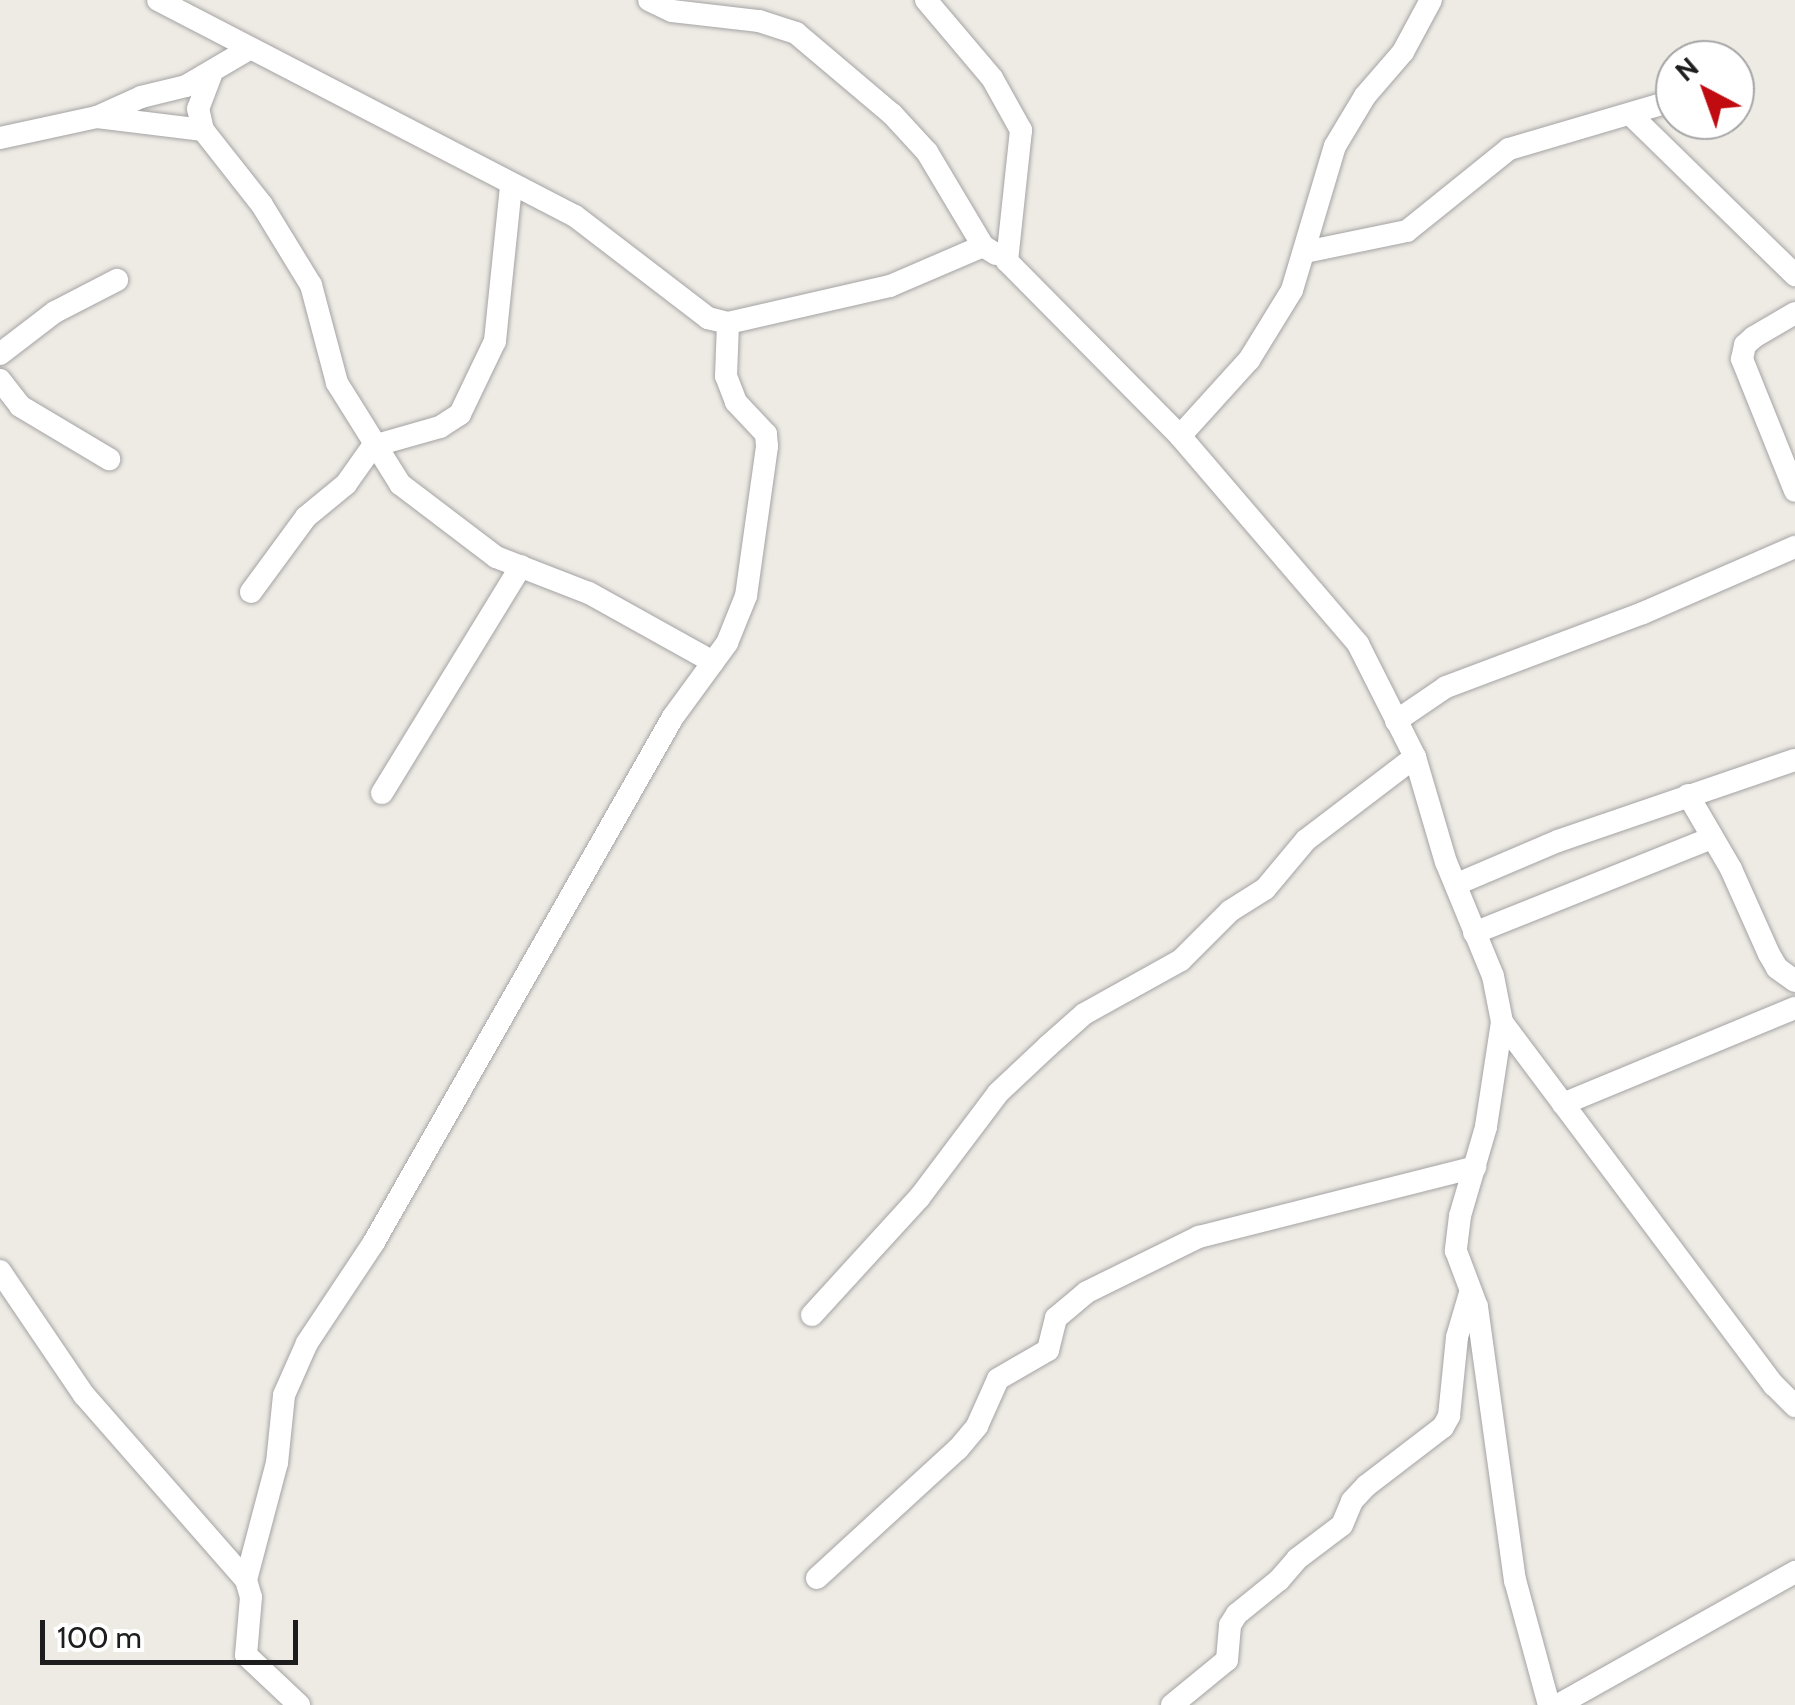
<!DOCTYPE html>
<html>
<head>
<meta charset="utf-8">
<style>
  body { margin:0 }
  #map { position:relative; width:1795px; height:1705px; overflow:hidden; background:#eeeae4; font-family:Cabin,sans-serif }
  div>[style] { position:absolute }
  .roads { filter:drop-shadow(0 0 2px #a4a4a4) drop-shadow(0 0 2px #a4a4a4) }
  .minor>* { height:22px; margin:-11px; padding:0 11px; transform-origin:11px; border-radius:11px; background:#fff }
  span { translate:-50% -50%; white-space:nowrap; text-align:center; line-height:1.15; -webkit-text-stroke:8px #fff; paint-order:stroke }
  .north { position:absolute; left:1655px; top:40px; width:100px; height:100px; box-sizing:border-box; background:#fff; border:2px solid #a5a5a5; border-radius:50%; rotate:319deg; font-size:28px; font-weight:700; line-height:40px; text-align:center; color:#1d1d1d }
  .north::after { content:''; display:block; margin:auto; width:35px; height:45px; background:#c00b10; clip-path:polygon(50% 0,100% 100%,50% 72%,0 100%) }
  .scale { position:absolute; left:40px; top:1620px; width:258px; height:45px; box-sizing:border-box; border:5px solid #1d1d1d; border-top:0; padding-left:12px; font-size:30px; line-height:35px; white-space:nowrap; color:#1d1d1d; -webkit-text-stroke:8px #fff; paint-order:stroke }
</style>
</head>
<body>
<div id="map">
  <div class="roads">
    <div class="minor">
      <div style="left:158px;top:0;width:470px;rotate:27.4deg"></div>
      <div style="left:575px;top:216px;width:168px;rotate:37.5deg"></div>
      <div style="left:708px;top:318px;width:21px;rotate:14deg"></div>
      <div style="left:728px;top:323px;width:166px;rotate:-12.9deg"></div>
      <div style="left:890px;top:286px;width:101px;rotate:-23.3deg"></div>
      <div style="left:649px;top:0;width:25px;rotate:26deg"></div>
      <div style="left:672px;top:11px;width:88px;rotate:6.6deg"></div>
      <div style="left:759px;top:21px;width:39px;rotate:18deg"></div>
      <div style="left:796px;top:33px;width:126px;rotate:40.2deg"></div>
      <div style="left:892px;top:114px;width:52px;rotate:47.4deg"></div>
      <div style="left:927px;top:152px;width:109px;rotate:59.2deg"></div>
      <div style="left:983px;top:246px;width:15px;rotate:32deg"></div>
      <div style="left:926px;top:0;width:102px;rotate:49.8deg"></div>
      <div style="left:992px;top:78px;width:60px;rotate:60.9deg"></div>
      <div style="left:1021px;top:130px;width:132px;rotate:96.1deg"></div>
      <div style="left:1007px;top:261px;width:246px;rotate:45.3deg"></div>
      <div style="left:1180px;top:436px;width:274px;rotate:49.4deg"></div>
      <div style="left:1358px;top:644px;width:127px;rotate:63.2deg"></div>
      <div style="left:1415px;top:757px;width:109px;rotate:73.6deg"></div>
      <div style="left:1446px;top:862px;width:123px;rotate:67.6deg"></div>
      <div style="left:1493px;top:976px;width:47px;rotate:78.9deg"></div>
      <div style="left:1502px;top:1022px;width:454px;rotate:53.2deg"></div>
      <div style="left:1774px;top:1385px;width:30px;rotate:45deg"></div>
      <div style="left:1630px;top:114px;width:231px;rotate:44.3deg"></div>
      <div style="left:97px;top:117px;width:107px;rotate:7deg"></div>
      <div style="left:203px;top:130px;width:95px;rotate:51.8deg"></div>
      <div style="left:262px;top:205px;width:94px;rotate:58.5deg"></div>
      <div style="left:311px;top:285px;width:101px;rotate:75.1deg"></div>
      <div style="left:337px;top:383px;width:119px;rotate:58deg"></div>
      <div style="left:400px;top:484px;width:121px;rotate:37.2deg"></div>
      <div style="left:496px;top:557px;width:100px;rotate:21.2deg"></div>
      <div style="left:589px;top:593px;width:142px;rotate:29.1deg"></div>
      <div style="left:203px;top:130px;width:22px;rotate:-103deg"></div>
      <div style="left:198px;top:109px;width:36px;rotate:-69deg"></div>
      <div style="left:0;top:138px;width:99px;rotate:-12.2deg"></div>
      <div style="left:97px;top:117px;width:48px;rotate:-24.4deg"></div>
      <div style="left:141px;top:97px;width:46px;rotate:-13.7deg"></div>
      <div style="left:186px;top:86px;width:73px;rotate:-30.4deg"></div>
      <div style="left:1305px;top:252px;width:104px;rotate:-11.6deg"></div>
      <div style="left:1407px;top:231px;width:131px;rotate:-38.8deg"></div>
      <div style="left:1509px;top:149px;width:173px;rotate:-16.4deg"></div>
      <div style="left:1795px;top:313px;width:48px;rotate:149.7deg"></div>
      <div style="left:1754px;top:337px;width:12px;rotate:138deg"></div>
      <div style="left:1745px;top:345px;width:14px;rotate:102deg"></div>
      <div style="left:1742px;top:359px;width:142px;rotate:68.1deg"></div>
      <div style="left:0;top:354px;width:69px;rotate:-37.4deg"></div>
      <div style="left:55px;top:312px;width:70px;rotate:-27.3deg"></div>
      <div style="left:0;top:380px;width:33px;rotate:52deg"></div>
      <div style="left:20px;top:406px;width:104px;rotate:30.8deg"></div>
      <div style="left:1180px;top:436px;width:103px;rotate:-47.8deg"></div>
      <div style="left:1249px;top:360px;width:82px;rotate:-58.4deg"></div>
      <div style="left:1292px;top:290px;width:150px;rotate:-73.4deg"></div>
      <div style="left:1335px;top:146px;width:58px;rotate:-59deg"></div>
      <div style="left:1365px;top:96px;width:58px;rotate:-49.2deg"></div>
      <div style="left:1403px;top:52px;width:59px;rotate:-61.7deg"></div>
      <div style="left:251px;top:592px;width:93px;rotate:-53.7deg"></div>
      <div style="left:306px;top:517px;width:52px;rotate:-39.5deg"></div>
      <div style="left:346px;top:484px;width:47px;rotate:-54.6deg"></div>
      <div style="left:373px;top:446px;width:70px;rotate:-15.8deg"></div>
      <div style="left:440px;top:427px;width:24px;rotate:-33deg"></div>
      <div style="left:460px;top:414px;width:81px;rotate:-64.4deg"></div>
      <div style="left:495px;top:341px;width:157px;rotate:-84.1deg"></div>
      <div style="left:1396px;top:721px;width:60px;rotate:-34.2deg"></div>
      <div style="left:1446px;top:687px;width:210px;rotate:-20.6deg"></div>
      <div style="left:1643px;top:613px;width:166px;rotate:-23.5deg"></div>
      <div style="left:382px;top:793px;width:266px;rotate:-58.5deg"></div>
      <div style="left:1688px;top:795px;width:86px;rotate:59.8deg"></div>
      <div style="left:1731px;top:869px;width:93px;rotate:65.9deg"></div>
      <div style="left:1769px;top:954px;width:16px;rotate:60deg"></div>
      <div style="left:1777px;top:968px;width:22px;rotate:36deg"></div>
      <div style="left:1457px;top:884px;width:110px;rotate:-23.1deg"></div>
      <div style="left:1558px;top:841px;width:250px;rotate:-18.9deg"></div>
      <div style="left:1474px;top:933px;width:256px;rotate:-21.8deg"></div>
      <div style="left:1502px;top:1022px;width:106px;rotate:98.7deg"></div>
      <div style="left:1486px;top:1127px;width:93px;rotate:106.3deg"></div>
      <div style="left:1460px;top:1216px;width:35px;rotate:97deg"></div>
      <div style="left:1456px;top:1251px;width:60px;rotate:69.4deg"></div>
      <div style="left:1477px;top:1307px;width:276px;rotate:82.1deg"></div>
      <div style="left:1515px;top:1580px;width:130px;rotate:74.8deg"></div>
      <div style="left:1563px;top:1104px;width:251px;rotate:-22.5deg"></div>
      <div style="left:0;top:1271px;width:150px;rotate:55.9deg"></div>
      <div style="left:84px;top:1395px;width:246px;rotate:48.8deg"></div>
      <div style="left:246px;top:1580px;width:18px;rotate:74deg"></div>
      <div style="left:251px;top:1597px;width:58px;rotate:94.9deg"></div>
      <div style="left:246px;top:1655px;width:73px;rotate:43.3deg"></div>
      <div style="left:812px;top:1315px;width:159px;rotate:-47.6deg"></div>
      <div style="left:919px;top:1198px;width:131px;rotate:-53deg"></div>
      <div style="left:998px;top:1093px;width:69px;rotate:-43.2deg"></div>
      <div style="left:1048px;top:1046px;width:48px;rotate:-41.6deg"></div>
      <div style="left:1084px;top:1014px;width:111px;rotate:-29.1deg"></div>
      <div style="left:1181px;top:960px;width:69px;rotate:-45deg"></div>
      <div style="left:1230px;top:911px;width:41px;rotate:-32.2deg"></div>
      <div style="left:1265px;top:889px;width:64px;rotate:-50.1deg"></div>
      <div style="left:1306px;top:840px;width:137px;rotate:-37.3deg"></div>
      <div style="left:817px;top:1578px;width:191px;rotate:-42.5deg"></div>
      <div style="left:958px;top:1449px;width:30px;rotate:-50deg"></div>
      <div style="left:977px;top:1426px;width:51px;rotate:-65.9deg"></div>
      <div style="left:998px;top:1379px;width:58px;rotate:-30.1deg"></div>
      <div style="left:1048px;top:1350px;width:33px;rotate:-76deg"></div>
      <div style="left:1056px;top:1318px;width:40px;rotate:-40deg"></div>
      <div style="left:1087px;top:1292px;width:125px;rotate:-26.2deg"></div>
      <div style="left:1199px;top:1237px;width:285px;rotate:-14.2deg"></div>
      <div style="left:246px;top:1580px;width:121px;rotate:-75.2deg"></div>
      <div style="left:277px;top:1463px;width:68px;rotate:-84.1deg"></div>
      <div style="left:284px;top:1395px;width:57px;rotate:-66.1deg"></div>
      <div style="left:307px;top:1343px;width:121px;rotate:-56.4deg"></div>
      <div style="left:374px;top:1242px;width:604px;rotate:-60.34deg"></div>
      <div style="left:673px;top:717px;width:92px;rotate:-53.9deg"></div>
      <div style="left:727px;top:643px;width:51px;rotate:-68deg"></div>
      <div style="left:746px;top:596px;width:151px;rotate:-82deg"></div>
      <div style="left:767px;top:446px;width:12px;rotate:-95deg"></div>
      <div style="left:766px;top:434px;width:44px;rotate:-133.2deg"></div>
      <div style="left:736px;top:402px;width:28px;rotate:-111deg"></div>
      <div style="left:726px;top:376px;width:53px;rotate:-87.8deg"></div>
      <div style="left:1172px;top:1705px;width:71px;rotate:-39.3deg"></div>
      <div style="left:1227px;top:1660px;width:35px;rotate:-85deg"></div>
      <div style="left:1230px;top:1625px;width:13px;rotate:-58deg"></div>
      <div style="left:1237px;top:1614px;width:54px;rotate:-39deg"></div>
      <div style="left:1279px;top:1580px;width:28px;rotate:-49deg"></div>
      <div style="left:1297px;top:1559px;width:56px;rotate:-37.1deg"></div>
      <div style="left:1342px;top:1525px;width:26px;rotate:-67deg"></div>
      <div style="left:1352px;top:1501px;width:21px;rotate:-47deg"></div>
      <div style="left:1366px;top:1486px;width:97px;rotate:-37.5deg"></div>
      <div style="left:1443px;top:1427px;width:13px;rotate:-61deg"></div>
      <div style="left:1449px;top:1416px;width:79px;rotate:-84.2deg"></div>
      <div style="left:1457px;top:1337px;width:46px;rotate:-73.5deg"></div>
      <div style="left:1558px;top:1705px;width:272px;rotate:-29.3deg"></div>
    </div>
  </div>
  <div class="north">N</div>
  <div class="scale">100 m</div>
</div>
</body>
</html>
